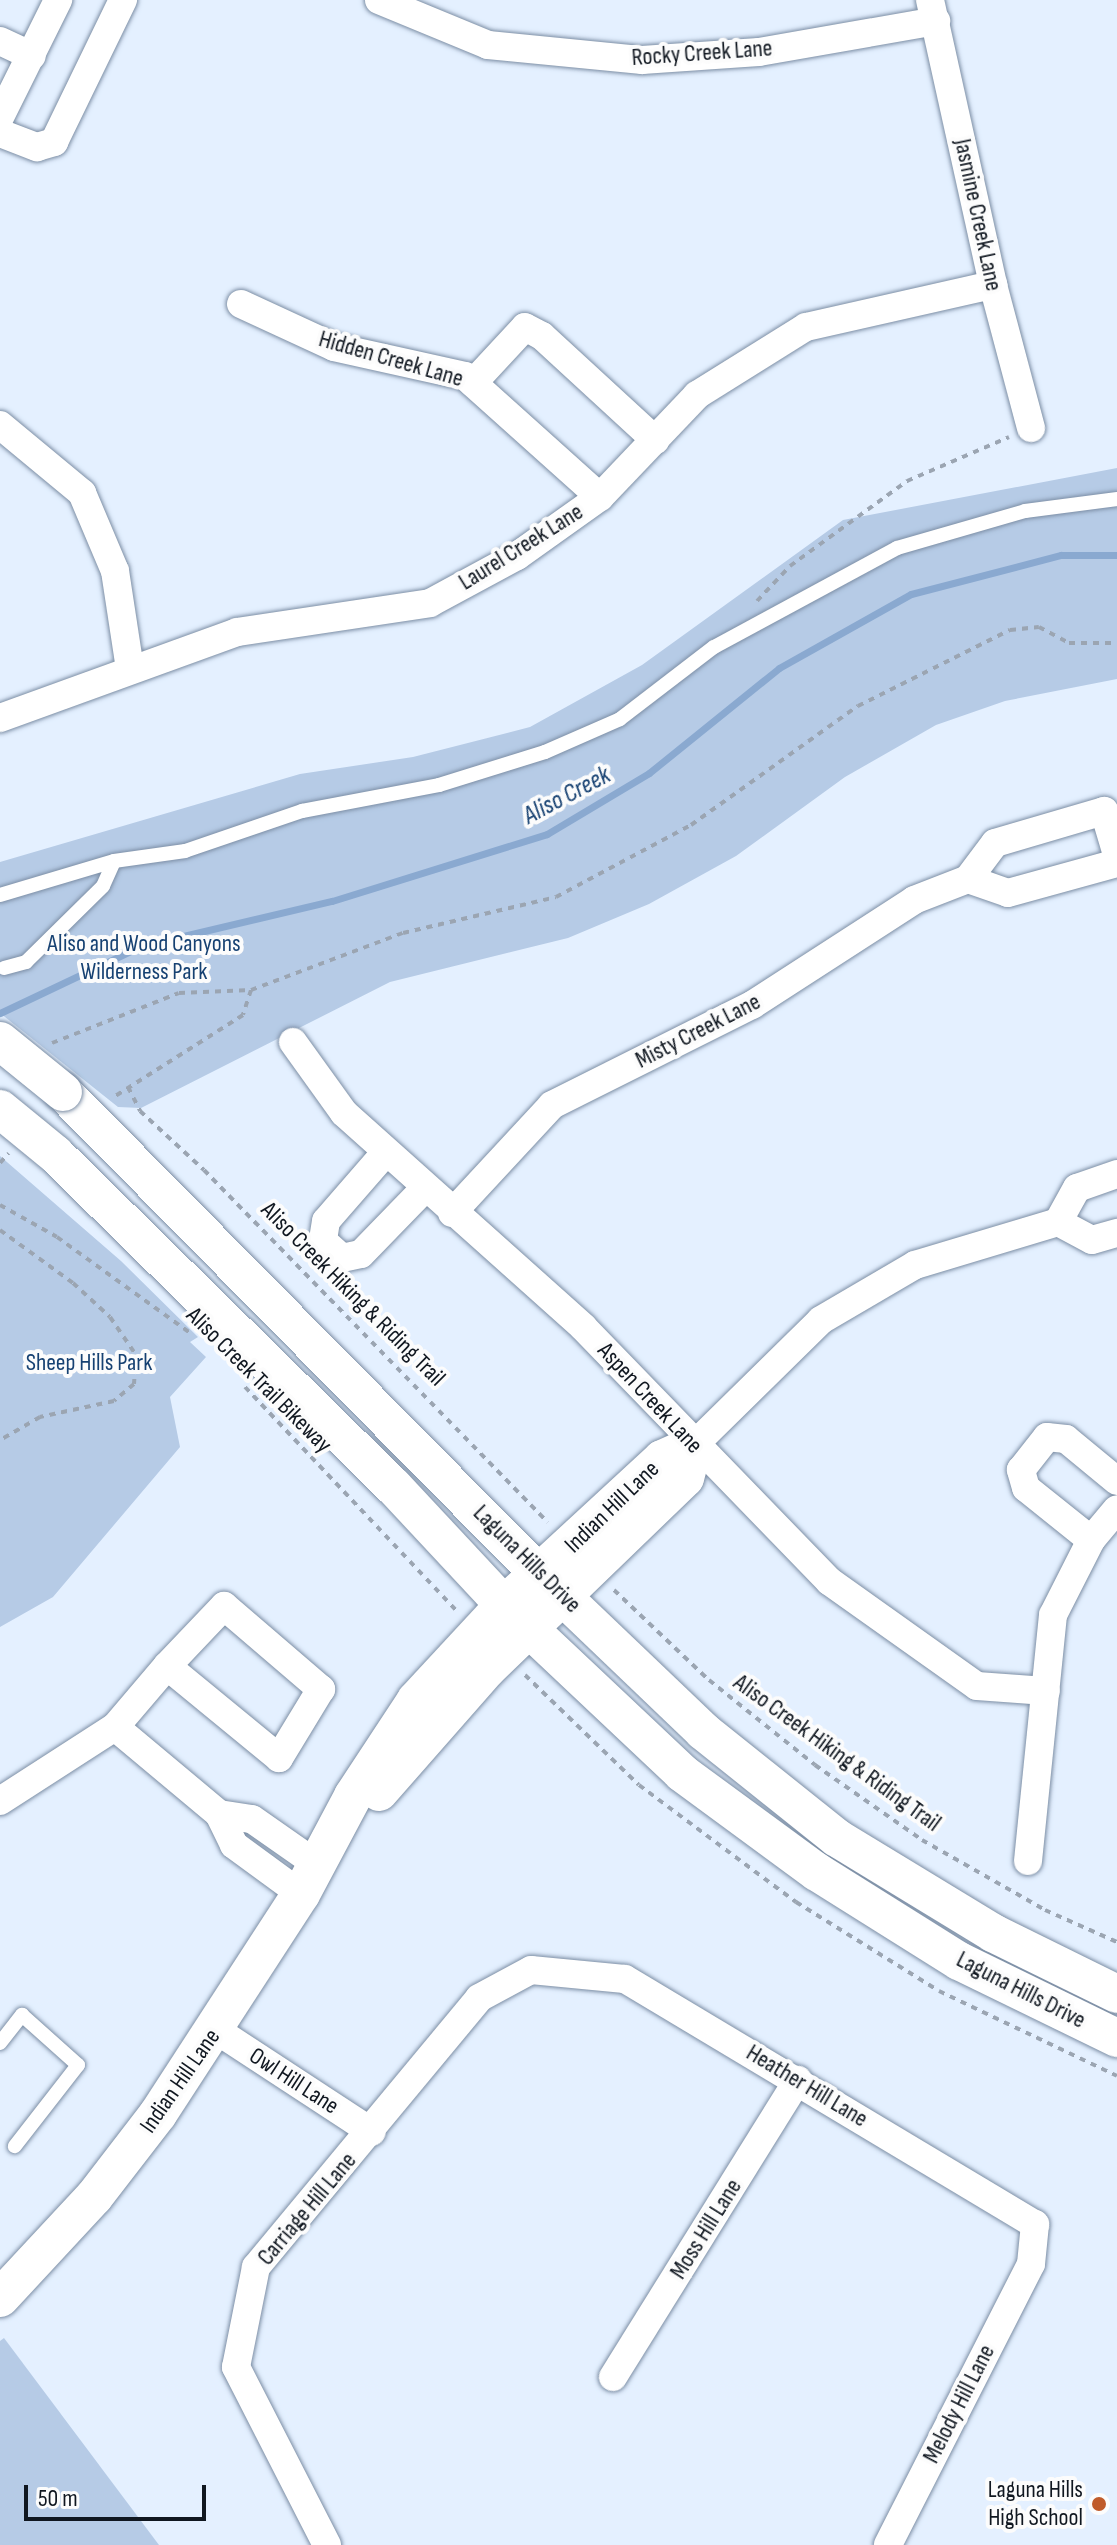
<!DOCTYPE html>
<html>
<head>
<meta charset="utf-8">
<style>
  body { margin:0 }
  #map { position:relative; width:1117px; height:2545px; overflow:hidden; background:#e4f0ff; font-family:"Sofia Sans Condensed",sans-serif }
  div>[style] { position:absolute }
  .green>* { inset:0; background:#b6cbe6 }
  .stream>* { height:7px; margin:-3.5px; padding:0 3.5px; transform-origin:3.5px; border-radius:3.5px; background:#8aa9d0 }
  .path>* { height:4px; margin-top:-2px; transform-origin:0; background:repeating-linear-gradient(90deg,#9ba5b2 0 6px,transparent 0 12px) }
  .roads { filter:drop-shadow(0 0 2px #7c8ea5) drop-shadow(0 0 2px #7c8ea5) }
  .lane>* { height:14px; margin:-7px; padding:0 7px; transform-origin:7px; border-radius:7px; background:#fff }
  .street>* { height:28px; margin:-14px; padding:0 14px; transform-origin:14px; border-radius:14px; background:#fff }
  .secondary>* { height:38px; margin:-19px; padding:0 19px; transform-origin:19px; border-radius:19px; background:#fff }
  .bridges { filter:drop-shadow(0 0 2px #7c8ea5) drop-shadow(0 0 2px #7c8ea5) }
  .secondary-bridge>* { height:38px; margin:-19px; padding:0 19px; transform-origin:19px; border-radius:19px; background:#fff }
  .dots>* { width:22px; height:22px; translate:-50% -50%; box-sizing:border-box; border:4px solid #fcfcfc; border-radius:50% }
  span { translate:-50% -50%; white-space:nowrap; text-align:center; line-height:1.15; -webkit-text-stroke:8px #fcfcfc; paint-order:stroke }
  .street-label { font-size:24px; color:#101720 }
  .park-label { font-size:24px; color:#164172 }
  .poi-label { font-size:24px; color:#101720 }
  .right { translate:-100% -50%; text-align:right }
  .water-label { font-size:26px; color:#143f70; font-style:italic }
  .scale { position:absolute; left:24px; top:2485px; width:182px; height:36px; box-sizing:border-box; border:4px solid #101720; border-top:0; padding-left:10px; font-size:24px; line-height:28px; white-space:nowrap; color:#101720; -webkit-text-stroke:6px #fcfcfc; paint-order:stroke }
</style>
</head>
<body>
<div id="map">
  <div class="green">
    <div style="clip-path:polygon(1117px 468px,1117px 679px,1005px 701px,936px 725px,845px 777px,736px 856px,649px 904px,568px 938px,390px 982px,141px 1108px,118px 1107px,0 1013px,0 862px,300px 774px,413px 757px,530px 727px,642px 665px,843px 520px)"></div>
    <div style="clip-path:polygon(0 1156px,121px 1261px,198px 1337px,190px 1342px,206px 1357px,170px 1397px,180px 1447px,53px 1597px,0 1627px)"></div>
    <div style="clip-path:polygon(4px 2338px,159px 2545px,0 2545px,0 2341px)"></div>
  </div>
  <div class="stream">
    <div style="left:0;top:1013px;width:156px;rotate:-25.4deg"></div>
    <div style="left:141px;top:946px;width:196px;rotate:-13.3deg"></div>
    <div style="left:332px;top:901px;width:225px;rotate:-17.3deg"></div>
    <div style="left:547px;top:834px;width:119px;rotate:-30.9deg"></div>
    <div style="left:649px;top:773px;width:167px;rotate:-38.9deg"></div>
    <div style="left:779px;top:668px;width:151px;rotate:-29.3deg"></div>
    <div style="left:911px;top:594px;width:155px;rotate:-14.6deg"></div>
    <div style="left:1061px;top:555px;width:56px"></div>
  </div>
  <div class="path">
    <div style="left:757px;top:601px;width:48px;rotate:-46.7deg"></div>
    <div style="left:790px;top:566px;width:145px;rotate:-36deg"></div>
    <div style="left:907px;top:481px;width:111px;rotate:-23.3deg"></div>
    <div style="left:251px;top:990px;width:162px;rotate:-20.6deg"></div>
    <div style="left:403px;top:933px;width:157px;rotate:-13.2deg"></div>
    <div style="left:556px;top:897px;width:153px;rotate:-28.1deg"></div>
    <div style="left:691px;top:825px;width:205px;rotate:-35.5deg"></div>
    <div style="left:858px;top:706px;width:170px;rotate:-26.6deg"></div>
    <div style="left:1010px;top:630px;width:29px;rotate:-6deg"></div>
    <div style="left:1039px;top:627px;width:34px;rotate:28deg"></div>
    <div style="left:1069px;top:643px;width:48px"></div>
    <div style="left:52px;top:1043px;width:136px;rotate:-21.5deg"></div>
    <div style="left:179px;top:993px;width:72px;rotate:-2.4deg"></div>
    <div style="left:251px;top:990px;width:26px;rotate:108deg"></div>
    <div style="left:243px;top:1015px;width:155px;rotate:147.6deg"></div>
    <div style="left:128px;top:1087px;width:27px;rotate:63deg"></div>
    <div style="left:140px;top:1111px;width:87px;rotate:42.7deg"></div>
    <div style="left:204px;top:1170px;width:492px;rotate:45.7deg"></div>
    <div style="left:0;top:1163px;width:13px;rotate:-48deg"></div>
    <div style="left:0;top:1205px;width:65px;rotate:29.3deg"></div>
    <div style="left:57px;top:1237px;width:164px;rotate:35.8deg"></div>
    <div style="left:0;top:1230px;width:90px;rotate:36deg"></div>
    <div style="left:73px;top:1283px;width:50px;rotate:42.6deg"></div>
    <div style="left:110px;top:1317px;width:46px;rotate:55.6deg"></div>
    <div style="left:136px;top:1355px;width:29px;rotate:94deg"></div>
    <div style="left:134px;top:1384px;width:26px;rotate:140deg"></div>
    <div style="left:114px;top:1401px;width:76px;rotate:167.8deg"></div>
    <div style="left:40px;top:1417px;width:46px;rotate:150.1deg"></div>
    <div style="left:245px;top:1387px;width:307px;rotate:46.6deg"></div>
    <div style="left:614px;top:1590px;width:131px;rotate:43.5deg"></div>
    <div style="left:709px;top:1680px;width:136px;rotate:38.7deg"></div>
    <div style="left:815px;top:1765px;width:131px;rotate:35deg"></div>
    <div style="left:922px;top:1840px;width:142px;rotate:29.6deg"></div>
    <div style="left:1045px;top:1910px;width:79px;rotate:24deg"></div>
    <div style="left:525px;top:1675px;width:158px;rotate:44deg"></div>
    <div style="left:639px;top:1785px;width:196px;rotate:36.7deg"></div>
    <div style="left:796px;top:1902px;width:168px;rotate:31.9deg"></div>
    <div style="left:939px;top:1991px;width:197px;rotate:25.5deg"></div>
  </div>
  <div class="roads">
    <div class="lane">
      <div style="left:0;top:895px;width:119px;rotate:-16.6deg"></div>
      <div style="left:114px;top:861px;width:72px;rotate:-8deg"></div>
      <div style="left:185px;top:851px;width:124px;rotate:-18.9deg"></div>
      <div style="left:302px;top:811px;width:139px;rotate:-10.7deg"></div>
      <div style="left:439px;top:785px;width:111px;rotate:-17.3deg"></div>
      <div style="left:545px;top:752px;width:82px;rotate:-23.7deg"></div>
      <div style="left:620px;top:719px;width:118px;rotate:-37.5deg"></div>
      <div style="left:714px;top:647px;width:208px;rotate:-28.4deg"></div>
      <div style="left:897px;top:548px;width:133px;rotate:-16.1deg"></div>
      <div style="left:1025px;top:511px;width:93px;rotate:-7.4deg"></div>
      <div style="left:4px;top:968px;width:23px;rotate:-15deg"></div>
      <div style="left:26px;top:962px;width:108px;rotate:-44.6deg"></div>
      <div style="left:103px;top:886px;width:27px;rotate:-66deg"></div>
      <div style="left:0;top:2043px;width:36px;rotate:-52deg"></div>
      <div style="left:22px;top:2015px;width:75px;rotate:41.8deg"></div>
      <div style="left:78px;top:2065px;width:103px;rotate:127.9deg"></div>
    </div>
    <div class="street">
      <div style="left:379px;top:0;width:118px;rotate:22.4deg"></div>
      <div style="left:488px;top:45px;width:155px;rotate:5.6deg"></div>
      <div style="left:642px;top:60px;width:117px;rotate:-3.9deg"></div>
      <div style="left:759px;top:52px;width:180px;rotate:-9.9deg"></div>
      <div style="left:930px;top:0;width:292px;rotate:77.5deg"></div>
      <div style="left:993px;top:285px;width:148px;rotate:75.1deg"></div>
      <div style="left:0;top:41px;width:35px;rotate:25deg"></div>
      <div style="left:0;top:117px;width:131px;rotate:-63.6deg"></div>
      <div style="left:0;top:133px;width:40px;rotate:21deg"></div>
      <div style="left:37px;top:147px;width:18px;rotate:-16deg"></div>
      <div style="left:54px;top:142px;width:158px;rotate:-64.1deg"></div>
      <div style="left:241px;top:304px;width:102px;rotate:24.8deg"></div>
      <div style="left:334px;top:347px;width:134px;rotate:12.5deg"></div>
      <div style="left:465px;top:376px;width:181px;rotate:41.9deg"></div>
      <div style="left:473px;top:383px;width:76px;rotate:-47.1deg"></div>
      <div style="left:525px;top:327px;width:19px;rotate:28deg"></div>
      <div style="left:542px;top:336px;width:154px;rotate:42.6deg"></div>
      <div style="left:0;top:425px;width:107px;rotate:39.7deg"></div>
      <div style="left:82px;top:493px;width:85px;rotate:67.1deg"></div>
      <div style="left:115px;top:571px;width:99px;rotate:81.3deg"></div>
      <div style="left:0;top:718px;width:252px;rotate:-19.9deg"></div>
      <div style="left:237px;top:632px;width:195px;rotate:-8.5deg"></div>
      <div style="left:430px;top:603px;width:99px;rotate:-28.4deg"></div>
      <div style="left:517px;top:556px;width:102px;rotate:-35.4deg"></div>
      <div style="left:600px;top:497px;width:141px;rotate:-46.4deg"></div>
      <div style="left:697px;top:395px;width:128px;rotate:-32deg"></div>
      <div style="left:806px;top:327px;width:192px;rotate:-12.7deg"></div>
      <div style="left:968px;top:879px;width:42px;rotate:19.3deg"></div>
      <div style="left:1008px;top:893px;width:113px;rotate:-15.4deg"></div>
      <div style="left:293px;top:1042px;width:87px;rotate:54.3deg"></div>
      <div style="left:344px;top:1113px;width:321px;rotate:41.8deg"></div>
      <div style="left:583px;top:1327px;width:354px;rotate:45.9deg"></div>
      <div style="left:829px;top:1581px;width:181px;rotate:35.4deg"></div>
      <div style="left:977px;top:1686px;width:69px;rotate:4.1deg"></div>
      <div style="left:386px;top:1152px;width:91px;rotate:131deg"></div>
      <div style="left:326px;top:1221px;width:20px;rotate:99deg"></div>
      <div style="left:323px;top:1241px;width:25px;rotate:42deg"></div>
      <div style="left:342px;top:1258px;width:19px;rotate:-12deg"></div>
      <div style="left:361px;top:1254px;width:92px;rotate:-45.9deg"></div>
      <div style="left:452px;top:1213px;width:147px;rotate:-47.2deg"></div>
      <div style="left:552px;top:1105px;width:224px;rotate:-26.6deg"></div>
      <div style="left:752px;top:1005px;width:193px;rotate:-32.9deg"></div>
      <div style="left:914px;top:900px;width:58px;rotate:-21.3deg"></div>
      <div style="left:968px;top:879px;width:45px;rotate:-53.1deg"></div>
      <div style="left:995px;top:843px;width:114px;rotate:-16.4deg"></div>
      <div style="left:1104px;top:811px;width:46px;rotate:73.5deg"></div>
      <div style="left:1058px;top:1222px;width:38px;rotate:28deg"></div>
      <div style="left:1092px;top:1240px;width:26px;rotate:-16deg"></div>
      <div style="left:694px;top:1445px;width:178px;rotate:-44.5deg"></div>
      <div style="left:821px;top:1320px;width:109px;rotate:-30.3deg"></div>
      <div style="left:915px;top:1265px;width:149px;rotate:-16.7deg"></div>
      <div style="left:1058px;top:1222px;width:39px;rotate:-61deg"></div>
      <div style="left:1077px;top:1188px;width:42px;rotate:-19.3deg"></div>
      <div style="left:1091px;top:1540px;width:83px;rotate:-141.3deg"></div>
      <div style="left:1026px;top:1488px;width:19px;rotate:-106deg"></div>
      <div style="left:1021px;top:1470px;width:42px;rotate:-51.8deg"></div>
      <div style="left:1047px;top:1437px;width:19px;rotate:6deg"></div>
      <div style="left:1066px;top:1439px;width:66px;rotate:39.5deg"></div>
      <div style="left:115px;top:1727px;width:136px;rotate:39.9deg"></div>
      <div style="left:219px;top:1814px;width:34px;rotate:64deg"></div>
      <div style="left:234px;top:1845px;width:83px;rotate:36.2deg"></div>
      <div style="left:0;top:1801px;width:137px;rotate:-32.8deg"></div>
      <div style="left:115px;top:1727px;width:80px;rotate:-49.6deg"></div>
      <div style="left:167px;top:1666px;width:83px;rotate:-46.5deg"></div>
      <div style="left:224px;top:1606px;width:128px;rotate:40.6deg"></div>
      <div style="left:321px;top:1689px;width:81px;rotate:121.3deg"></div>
      <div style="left:279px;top:1758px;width:145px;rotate:-140.6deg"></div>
      <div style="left:219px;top:1814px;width:33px;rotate:9deg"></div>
      <div style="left:252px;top:1819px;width:82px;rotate:35deg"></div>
      <div style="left:1028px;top:1861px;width:247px;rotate:-84.2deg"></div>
      <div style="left:1053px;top:1615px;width:84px;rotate:-63.1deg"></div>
      <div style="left:1091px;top:1540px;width:40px;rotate:-50deg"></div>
      <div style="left:216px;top:2030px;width:186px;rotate:33.2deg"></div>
      <div style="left:613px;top:2377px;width:350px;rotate:-58.1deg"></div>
      <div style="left:327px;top:2545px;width:200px;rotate:-117.1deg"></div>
      <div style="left:236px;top:2367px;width:102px;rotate:-78.7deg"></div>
      <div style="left:256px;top:2267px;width:349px;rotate:-50.3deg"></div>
      <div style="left:479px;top:1998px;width:59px;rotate:-28.3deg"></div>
      <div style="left:531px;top:1970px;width:94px;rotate:5.5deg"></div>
      <div style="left:625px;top:1979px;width:478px;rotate:30.9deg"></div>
      <div style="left:1035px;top:2224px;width:40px;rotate:95.7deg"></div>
      <div style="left:1031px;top:2264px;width:315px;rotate:117deg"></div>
    </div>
    <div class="secondary">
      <div style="left:63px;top:1092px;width:679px;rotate:45.36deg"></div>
      <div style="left:540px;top:1575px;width:226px;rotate:43.7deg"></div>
      <div style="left:703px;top:1731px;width:171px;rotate:38.6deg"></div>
      <div style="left:837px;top:1838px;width:183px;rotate:31.3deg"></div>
      <div style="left:993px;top:1933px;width:138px;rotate:26.2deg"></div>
      <div style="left:0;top:1109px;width:71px;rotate:39.3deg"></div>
      <div style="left:55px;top:1154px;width:475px;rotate:44.5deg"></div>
      <div style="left:394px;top:1487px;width:161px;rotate:47deg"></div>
      <div style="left:504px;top:1605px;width:245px;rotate:43.3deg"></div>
      <div style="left:682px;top:1773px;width:167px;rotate:36.3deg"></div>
      <div style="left:817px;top:1872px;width:168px;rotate:32.1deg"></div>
      <div style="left:959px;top:1961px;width:176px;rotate:26deg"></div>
      <div style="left:379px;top:1792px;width:164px;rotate:-48.7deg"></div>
      <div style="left:487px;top:1669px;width:275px;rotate:-44deg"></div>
      <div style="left:685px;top:1478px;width:34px;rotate:-75deg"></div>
      <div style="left:0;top:2298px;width:138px;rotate:-47.1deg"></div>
      <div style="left:94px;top:2197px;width:105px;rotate:-52.4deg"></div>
      <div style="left:158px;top:2114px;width:262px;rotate:-57deg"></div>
      <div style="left:301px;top:1894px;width:111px;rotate:-62deg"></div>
      <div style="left:353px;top:1796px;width:115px;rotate:-56.7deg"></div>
      <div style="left:416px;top:1700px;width:129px;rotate:-47.2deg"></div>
      <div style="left:504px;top:1605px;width:215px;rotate:-42.7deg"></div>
      <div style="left:662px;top:1459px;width:35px;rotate:-24deg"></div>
    </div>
  </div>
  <div class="bridges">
    <div class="secondary-bridge">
      <div style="left:0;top:1041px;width:81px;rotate:39deg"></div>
    </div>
  </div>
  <div class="dots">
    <div style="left:1099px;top:2504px;background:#c05b2a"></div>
  </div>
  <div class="street-label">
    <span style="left:702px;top:53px;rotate:-4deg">Rocky Creek Lane</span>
    <span style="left:978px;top:215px;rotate:78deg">Jasmine Creek Lane</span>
    <span style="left:391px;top:359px;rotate:16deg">Hidden Creek Lane</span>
    <span style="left:521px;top:547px;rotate:-32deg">Laurel Creek Lane</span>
    <span style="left:698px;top:1031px;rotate:-27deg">Misty Creek Lane</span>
    <span style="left:353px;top:1294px;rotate:45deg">Aliso Creek Hiking &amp; Riding Trail</span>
    <span style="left:259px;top:1380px;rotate:45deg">Aliso Creek Trail Bikeway</span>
    <span style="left:650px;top:1398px;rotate:47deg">Aspen Creek Lane</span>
    <span style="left:612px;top:1507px;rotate:-44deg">Indian Hill Lane</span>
    <span style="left:527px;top:1559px;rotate:45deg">Laguna Hills Drive</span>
    <span style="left:837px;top:1753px;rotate:36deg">Aliso Creek Hiking &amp; Riding Trail</span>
    <span style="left:1021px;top:1990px;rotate:27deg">Laguna Hills Drive</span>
    <span style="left:180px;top:2081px;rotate:-55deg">Indian Hill Lane</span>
    <span style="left:294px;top:2081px;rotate:33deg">Owl Hill Lane</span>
    <span style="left:807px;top:2086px;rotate:31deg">Heather Hill Lane</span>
    <span style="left:307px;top:2209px;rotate:-50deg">Carriage Hill Lane</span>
    <span style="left:706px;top:2229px;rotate:-58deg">Moss Hill Lane</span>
    <span style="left:959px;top:2404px;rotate:-63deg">Melody Hill Lane</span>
  </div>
  <div class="park-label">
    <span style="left:144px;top:958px">Aliso and Wood Canyons<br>Wilderness Park</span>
    <span style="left:89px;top:1363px">Sheep Hills Park</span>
  </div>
  <div class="poi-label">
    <span class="right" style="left:1083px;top:2504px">Laguna Hills<br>High School</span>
  </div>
  <div class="water-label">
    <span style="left:567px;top:796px;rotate:-28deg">Aliso Creek</span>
  </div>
  <div class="scale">50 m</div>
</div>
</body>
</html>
